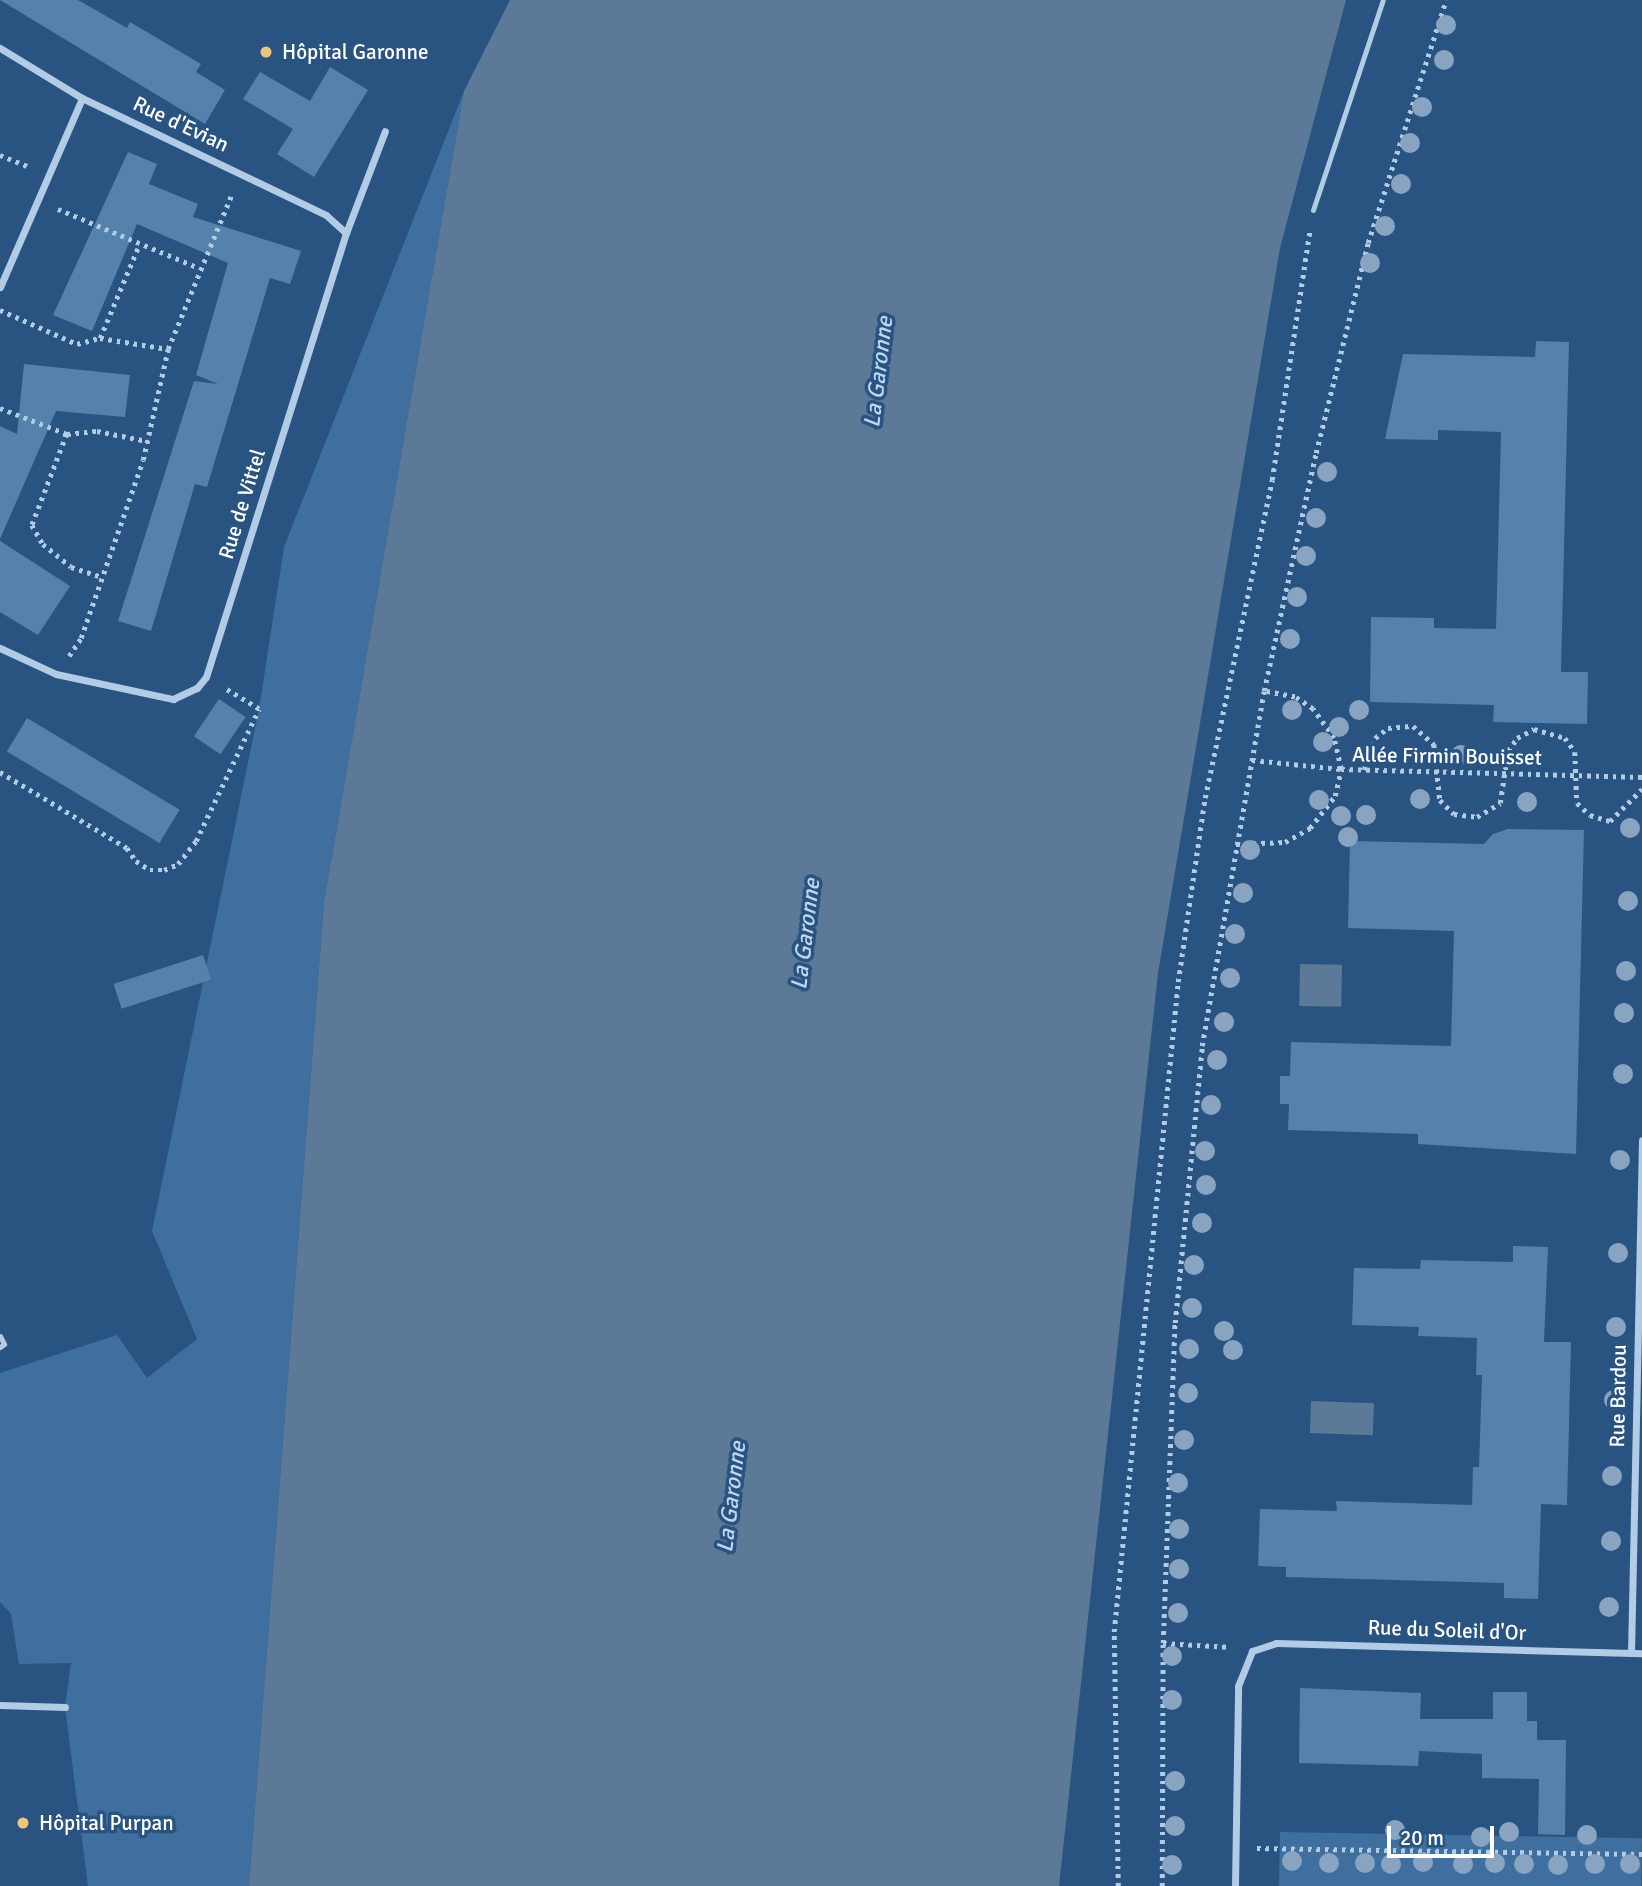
<!DOCTYPE html>
<html>
<head>
<meta charset="utf-8">
<style>
  body { margin:0 }
  #map { position:relative; width:1642px; height:1886px; overflow:hidden; background:#295482; font-family:Signika,sans-serif }
  div>[style] { position:absolute }
  .green>* { inset:0; background:#3e6f9f; transform-origin:0 0 }
  .water>* { inset:0; background:#5c7998; transform-origin:0 0 }
  .building>* { inset:0; background:#5681ac; transform-origin:0 0 }
  .path>* { height:4.5px; margin-top:-2.25px; transform-origin:0; background:repeating-linear-gradient(90deg,#b2cce6 0 3.5px,transparent 0 8.5px) }
  .lane>* { height:5px; margin:-2.5px; padding:0 2.5px; transform-origin:2.5px; border-radius:2.5px; background:#b2cce6 }
  .street>* { height:7px; margin:-3.5px; padding:0 3.5px; transform-origin:3.5px; border-radius:3.5px; background:#b2cce6 }
  .trees>* { width:20px; height:20px; margin:-10px; border-radius:50%; background:#88a4c1 }
  .dots>* { width:19px; height:19px; translate:-50% -50%; box-sizing:border-box; border:4px solid #295482; border-radius:50% }
  span { translate:-50% -50%; white-space:nowrap; text-align:center; line-height:1.15; -webkit-text-stroke:7px #295482; paint-order:stroke }
  .poi-label { font-size:21px; color:#fff }
  .left { translate:0 -50%; text-align:left }
  .street-label { font-size:21px; color:#fff }
  .water-label { font-size:23px; color:#bed6ee; font-style:italic }
  .scale { position:absolute; left:1387px; top:1826px; width:107px; height:32px; box-sizing:border-box; border:4px solid #fff; border-top:0; padding-left:9px; font-size:21px; line-height:24px; white-space:nowrap; color:#fff; -webkit-text-stroke:5px #295482; paint-order:stroke }
</style>
</head>
<body>
<div id="map">
  <div class="green">
    <div style="clip-path:polygon(464px 91px,324px 902px,249px 1886px,88px 1886px,65px 1707px,71px 1663px,19px 1664px,11px 1614px,0 1602px,0 1373px,117px 1335px,147px 1378px,197px 1339px,152px 1231px,259px 709px,284px 547px)"></div>
    <div style="left:1280px;top:1832px;width:362px;height:54px;rotate:1deg"></div>
  </div>
  <div class="water">
    <div style="clip-path:polygon(510px 0,1346px 0,1280px 248px,1158px 973px,1059px 1886px,249px 1886px,324px 902px,464px 91px)"></div>
    <div style="left:1300px;top:964px;width:42px;height:42px;rotate:1deg"></div>
    <div style="left:1311px;top:1401px;width:63px;height:32px;rotate:2deg"></div>
  </div>
  <div class="building">
    <div style="clip-path:polygon(0 0,78px 0,127px 28px,130px 22px,201px 64px,196px 72px,225px 90px,205px 124px)"></div>
    <div style="clip-path:polygon(330px 67px,368px 90px,314px 177px,277px 154px,293px 129px,243px 99px,260px 72px,310px 101px)"></div>
    <div style="clip-path:polygon(128px 152px,157px 164px,149px 184px,198px 204px,193px 217px,301px 251px,290px 284px,270px 278px,207px 487px,195px 484px,151px 631px,118px 621px,194px 381px,218px 384px,196px 375px,228px 263px,137px 224px,92px 331px,53px 315px)"></div>
    <div style="clip-path:polygon(1536px 341px,1569px 342px,1561px 672px,1588px 672px,1587px 724px,1493px 722px,1494px 705px,1370px 702px,1371px 617px,1434px 618px,1434px 628px,1496px 629px,1501px 432px,1438px 430px,1438px 440px,1385px 439px,1403px 354px,1535px 357px)"></div>
    <div style="clip-path:polygon(24px 364px,130px 375px,125px 417px,56px 411px,0 539px,0 426px,17px 434px)"></div>
    <div style="clip-path:polygon(0 541px,70px 586px,38px 635px,0 612px)"></div>
    <div style="left:219px;top:699px;width:32px;height:45px;rotate:34deg"></div>
    <div style="left:27px;top:718px;width:178px;height:39px;rotate:31deg"></div>
    <div style="clip-path:polygon(1508px 829px,1584px 830px,1576px 1154px,1418px 1144px,1418px 1134px,1288px 1130px,1289px 1104px,1280px 1104px,1280px 1076px,1290px 1076px,1291px 1042px,1451px 1046px,1454px 931px,1348px 928px,1350px 841px,1484px 844px,1493px 834px)"></div>
    <div style="left:203px;top:955px;width:26px;height:94px;rotate:72deg"></div>
    <div style="clip-path:polygon(1513px 1246px,1548px 1247px,1544px 1342px,1571px 1342px,1567px 1505px,1541px 1504px,1538px 1599px,1504px 1598px,1504px 1583px,1286px 1577px,1286px 1567px,1258px 1566px,1260px 1509px,1337px 1511px,1336px 1501px,1472px 1505px,1473px 1467px,1479px 1467px,1482px 1375px,1476px 1375px,1477px 1338px,1418px 1336px,1419px 1327px,1352px 1325px,1354px 1268px,1420px 1269px,1421px 1260px,1513px 1262px)"></div>
    <div style="clip-path:polygon(1300px 1688px,1421px 1693px,1420px 1719px,1493px 1719px,1493px 1692px,1527px 1692px,1527px 1721px,1537px 1721px,1537px 1740px,1566px 1740px,1565px 1835px,1538px 1834px,1539px 1779px,1482px 1778px,1482px 1754px,1419px 1751px,1418px 1766px,1299px 1763px)"></div>
  </div>
  <div class="path">
    <div style="left:0;top:155px;width:31px;rotate:22deg"></div>
    <div style="left:58px;top:209px;width:153px;rotate:22.7deg"></div>
    <div style="left:0;top:310px;width:84px;rotate:23.8deg"></div>
    <div style="left:77px;top:344px;width:24px;rotate:-15deg"></div>
    <div style="left:100px;top:338px;width:69px;rotate:9.2deg"></div>
    <div style="left:100px;top:338px;width:101px;rotate:-67.2deg"></div>
    <div style="left:0;top:408px;width:72px;rotate:21.2deg"></div>
    <div style="left:67px;top:434px;width:30px;rotate:-6deg"></div>
    <div style="left:97px;top:431px;width:51px;rotate:11.3deg"></div>
    <div style="left:67px;top:434px;width:97px;rotate:111deg"></div>
    <div style="left:32px;top:525px;width:22px;rotate:60deg"></div>
    <div style="left:43px;top:544px;width:36px;rotate:39deg"></div>
    <div style="left:71px;top:567px;width:33px;rotate:18deg"></div>
    <div style="left:69px;top:656px;width:22px;rotate:-56deg"></div>
    <div style="left:81px;top:638px;width:188px;rotate:-70.8deg"></div>
    <div style="left:143px;top:460px;width:114px;rotate:-77.3deg"></div>
    <div style="left:168px;top:349px;width:168px;rotate:-67.6deg"></div>
    <div style="left:1252px;top:760px;width:89px;rotate:5.8deg"></div>
    <div style="left:1341px;top:769px;width:301px;rotate:1.5deg"></div>
    <div style="left:1364px;top:770px;width:34px;rotate:-71deg"></div>
    <div style="left:1375px;top:738px;width:16px;rotate:-38deg"></div>
    <div style="left:1388px;top:728px;width:25px;rotate:-5deg"></div>
    <div style="left:1413px;top:726px;width:28px;rotate:41deg"></div>
    <div style="left:1434px;top:744px;width:56px;rotate:83.9deg"></div>
    <div style="left:1440px;top:800px;width:20px;rotate:45deg"></div>
    <div style="left:1454px;top:814px;width:23px;rotate:7deg"></div>
    <div style="left:1477px;top:817px;width:27px;rotate:-31deg"></div>
    <div style="left:1500px;top:803px;width:53px;rotate:-81.3deg"></div>
    <div style="left:1508px;top:751px;width:16px;rotate:-55deg"></div>
    <div style="left:1517px;top:738px;width:19px;rotate:-28deg"></div>
    <div style="left:1534px;top:729px;width:32px;rotate:16deg"></div>
    <div style="left:1565px;top:738px;width:17px;rotate:54deg"></div>
    <div style="left:1575px;top:752px;width:51px;rotate:87.8deg"></div>
    <div style="left:1577px;top:803px;width:18px;rotate:43deg"></div>
    <div style="left:1590px;top:815px;width:21px;rotate:17deg"></div>
    <div style="left:1610px;top:821px;width:45px;rotate:-45deg"></div>
    <div style="left:0;top:772px;width:148px;rotate:30.9deg"></div>
    <div style="left:127px;top:848px;width:16px;rotate:55deg"></div>
    <div style="left:136px;top:861px;width:17px;rotate:33deg"></div>
    <div style="left:150px;top:870px;width:14px"></div>
    <div style="left:164px;top:870px;width:15px;rotate:-23deg"></div>
    <div style="left:178px;top:864px;width:29px;rotate:-52deg"></div>
    <div style="left:196px;top:841px;width:146px;rotate:-64.5deg"></div>
    <div style="left:259px;top:709px;width:41px;rotate:-149deg"></div>
    <div style="left:1236px;top:844px;width:49px;rotate:-2.3deg"></div>
    <div style="left:1285px;top:842px;width:29px;rotate:-29deg"></div>
    <div style="left:1310px;top:828px;width:41px;rotate:-52deg"></div>
    <div style="left:1335px;top:796px;width:28px;rotate:-77deg"></div>
    <div style="left:1341px;top:769px;width:32px;rotate:-103deg"></div>
    <div style="left:1334px;top:738px;width:36px;rotate:-126deg"></div>
    <div style="left:1313px;top:709px;width:22px;rotate:-146deg"></div>
    <div style="left:1295px;top:697px;width:32px;rotate:-169deg"></div>
    <div style="left:1163px;top:1643px;width:68px;rotate:3.4deg"></div>
    <div style="left:1257px;top:1848px;width:385px;rotate:0.9deg"></div>
    <div style="left:1118px;top:1886px;width:254px;rotate:-90.9deg"></div>
    <div style="left:1114px;top:1632px;width:653px;rotate:-84.38deg"></div>
    <div style="left:1178px;top:982px;width:186px;rotate:-81.7deg"></div>
    <div style="left:1205px;top:798px;width:325px;rotate:-78.1deg"></div>
    <div style="left:1272px;top:480px;width:254px;rotate:-81.4deg"></div>
    <div style="left:1162px;top:1886px;width:243px;rotate:-89.8deg"></div>
    <div style="left:1163px;top:1643px;width:320px;rotate:-87.9deg"></div>
    <div style="left:1175px;top:1323px;width:278px;rotate:-84.4deg"></div>
    <div style="left:1202px;top:1046px;width:360px;rotate:-80.1deg"></div>
    <div style="left:1264px;top:691px;width:244px;rotate:-77.7deg"></div>
    <div style="left:1316px;top:453px;width:216px;rotate:-76.1deg"></div>
    <div style="left:1368px;top:243px;width:255px;rotate:-72.2deg"></div>
  </div>
  <div class="lane">
    <div style="left:1313px;top:210px;width:221px;rotate:-71.6deg"></div>
    <div style="left:0;top:1336px;width:9px;rotate:63deg"></div>
    <div style="left:4px;top:1344px;width:5px;rotate:143deg"></div>
  </div>
  <div class="street">
    <div style="left:0;top:48px;width:96px;rotate:31.4deg"></div>
    <div style="left:82px;top:98px;width:271px;rotate:25.6deg"></div>
    <div style="left:326px;top:215px;width:27px;rotate:42deg"></div>
    <div style="left:0;top:287px;width:206px;rotate:-66.5deg"></div>
    <div style="left:0;top:648px;width:62px;rotate:24.9deg"></div>
    <div style="left:56px;top:674px;width:120px;rotate:12.1deg"></div>
    <div style="left:173px;top:699px;width:26px;rotate:-25deg"></div>
    <div style="left:197px;top:688px;width:14px;rotate:-51deg"></div>
    <div style="left:206px;top:677px;width:466px;rotate:-72.5deg"></div>
    <div style="left:346px;top:233px;width:109px;rotate:-69.1deg"></div>
    <div style="left:1631px;top:1653px;width:513px;rotate:-88.77deg"></div>
    <div style="left:0;top:1705px;width:65px;rotate:1.8deg"></div>
    <div style="left:1235px;top:1886px;width:200px;rotate:-89.1deg"></div>
    <div style="left:1238px;top:1686px;width:38px;rotate:-68deg"></div>
    <div style="left:1252px;top:1651px;width:25px;rotate:-18deg"></div>
    <div style="left:1276px;top:1643px;width:366px;rotate:1.6deg"></div>
  </div>
  <div class="trees">
    <div style="left:1446px;top:25px"></div>
    <div style="left:1444px;top:60px"></div>
    <div style="left:1422px;top:107px"></div>
    <div style="left:1410px;top:143px"></div>
    <div style="left:1401px;top:184px"></div>
    <div style="left:1385px;top:226px"></div>
    <div style="left:1370px;top:263px"></div>
    <div style="left:1327px;top:472px"></div>
    <div style="left:1316px;top:518px"></div>
    <div style="left:1306px;top:556px"></div>
    <div style="left:1297px;top:597px"></div>
    <div style="left:1290px;top:639px"></div>
    <div style="left:1292px;top:710px"></div>
    <div style="left:1359px;top:710px"></div>
    <div style="left:1339px;top:727px"></div>
    <div style="left:1323px;top:742px"></div>
    <div style="left:1461px;top:755px"></div>
    <div style="left:1420px;top:799px"></div>
    <div style="left:1319px;top:800px"></div>
    <div style="left:1527px;top:802px"></div>
    <div style="left:1366px;top:815px"></div>
    <div style="left:1341px;top:816px"></div>
    <div style="left:1630px;top:828px"></div>
    <div style="left:1348px;top:837px"></div>
    <div style="left:1250px;top:850px"></div>
    <div style="left:1243px;top:893px"></div>
    <div style="left:1628px;top:901px"></div>
    <div style="left:1235px;top:934px"></div>
    <div style="left:1626px;top:971px"></div>
    <div style="left:1230px;top:978px"></div>
    <div style="left:1624px;top:1013px"></div>
    <div style="left:1224px;top:1022px"></div>
    <div style="left:1217px;top:1060px"></div>
    <div style="left:1623px;top:1074px"></div>
    <div style="left:1211px;top:1105px"></div>
    <div style="left:1205px;top:1151px"></div>
    <div style="left:1620px;top:1160px"></div>
    <div style="left:1206px;top:1185px"></div>
    <div style="left:1202px;top:1223px"></div>
    <div style="left:1618px;top:1253px"></div>
    <div style="left:1194px;top:1265px"></div>
    <div style="left:1192px;top:1308px"></div>
    <div style="left:1616px;top:1327px"></div>
    <div style="left:1224px;top:1331px"></div>
    <div style="left:1189px;top:1349px"></div>
    <div style="left:1233px;top:1350px"></div>
    <div style="left:1188px;top:1393px"></div>
    <div style="left:1614px;top:1400px"></div>
    <div style="left:1184px;top:1440px"></div>
    <div style="left:1612px;top:1476px"></div>
    <div style="left:1178px;top:1483px"></div>
    <div style="left:1179px;top:1529px"></div>
    <div style="left:1611px;top:1541px"></div>
    <div style="left:1179px;top:1569px"></div>
    <div style="left:1609px;top:1607px"></div>
    <div style="left:1178px;top:1613px"></div>
    <div style="left:1172px;top:1656px"></div>
    <div style="left:1172px;top:1700px"></div>
    <div style="left:1175px;top:1781px"></div>
    <div style="left:1175px;top:1826px"></div>
    <div style="left:1395px;top:1830px"></div>
    <div style="left:1509px;top:1832px"></div>
    <div style="left:1587px;top:1835px"></div>
    <div style="left:1481px;top:1837px"></div>
    <div style="left:1292px;top:1861px"></div>
    <div style="left:1423px;top:1862px"></div>
    <div style="left:1329px;top:1863px"></div>
    <div style="left:1365px;top:1863px"></div>
    <div style="left:1495px;top:1863px"></div>
    <div style="left:1391px;top:1864px"></div>
    <div style="left:1463px;top:1864px"></div>
    <div style="left:1524px;top:1864px"></div>
    <div style="left:1595px;top:1864px"></div>
    <div style="left:1630px;top:1864px"></div>
    <div style="left:1172px;top:1865px"></div>
    <div style="left:1558px;top:1865px"></div>
  </div>
  <div class="dots">
    <div style="left:266px;top:52px;background:#edc679"></div>
    <div style="left:23px;top:1823px;background:#edc679"></div>
  </div>
  <div class="poi-label">
    <span class="left" style="left:282px;top:52px">Hôpital Garonne</span>
    <span class="left" style="left:39px;top:1823px">Hôpital Purpan</span>
  </div>
  <div class="street-label">
    <span style="left:181px;top:124px;rotate:25deg">Rue d'Evian</span>
    <span style="left:242px;top:504px;rotate:-73deg">Rue de Vittel</span>
    <span style="left:1447px;top:756px;rotate:1deg">Allée Firmin Bouisset</span>
    <span style="left:1618px;top:1396px;rotate:-89deg">Rue Bardou</span>
    <span style="left:1447px;top:1630px;rotate:2deg">Rue du Soleil d'Or</span>
  </div>
  <div class="water-label">
    <span style="left:879px;top:372px;rotate:-83deg">La Garonne</span>
    <span style="left:806px;top:934px;rotate:-83deg">La Garonne</span>
    <span style="left:732px;top:1497px;rotate:-83deg">La Garonne</span>
  </div>
  <div class="scale">20 m</div>
</div>
</body>
</html>
